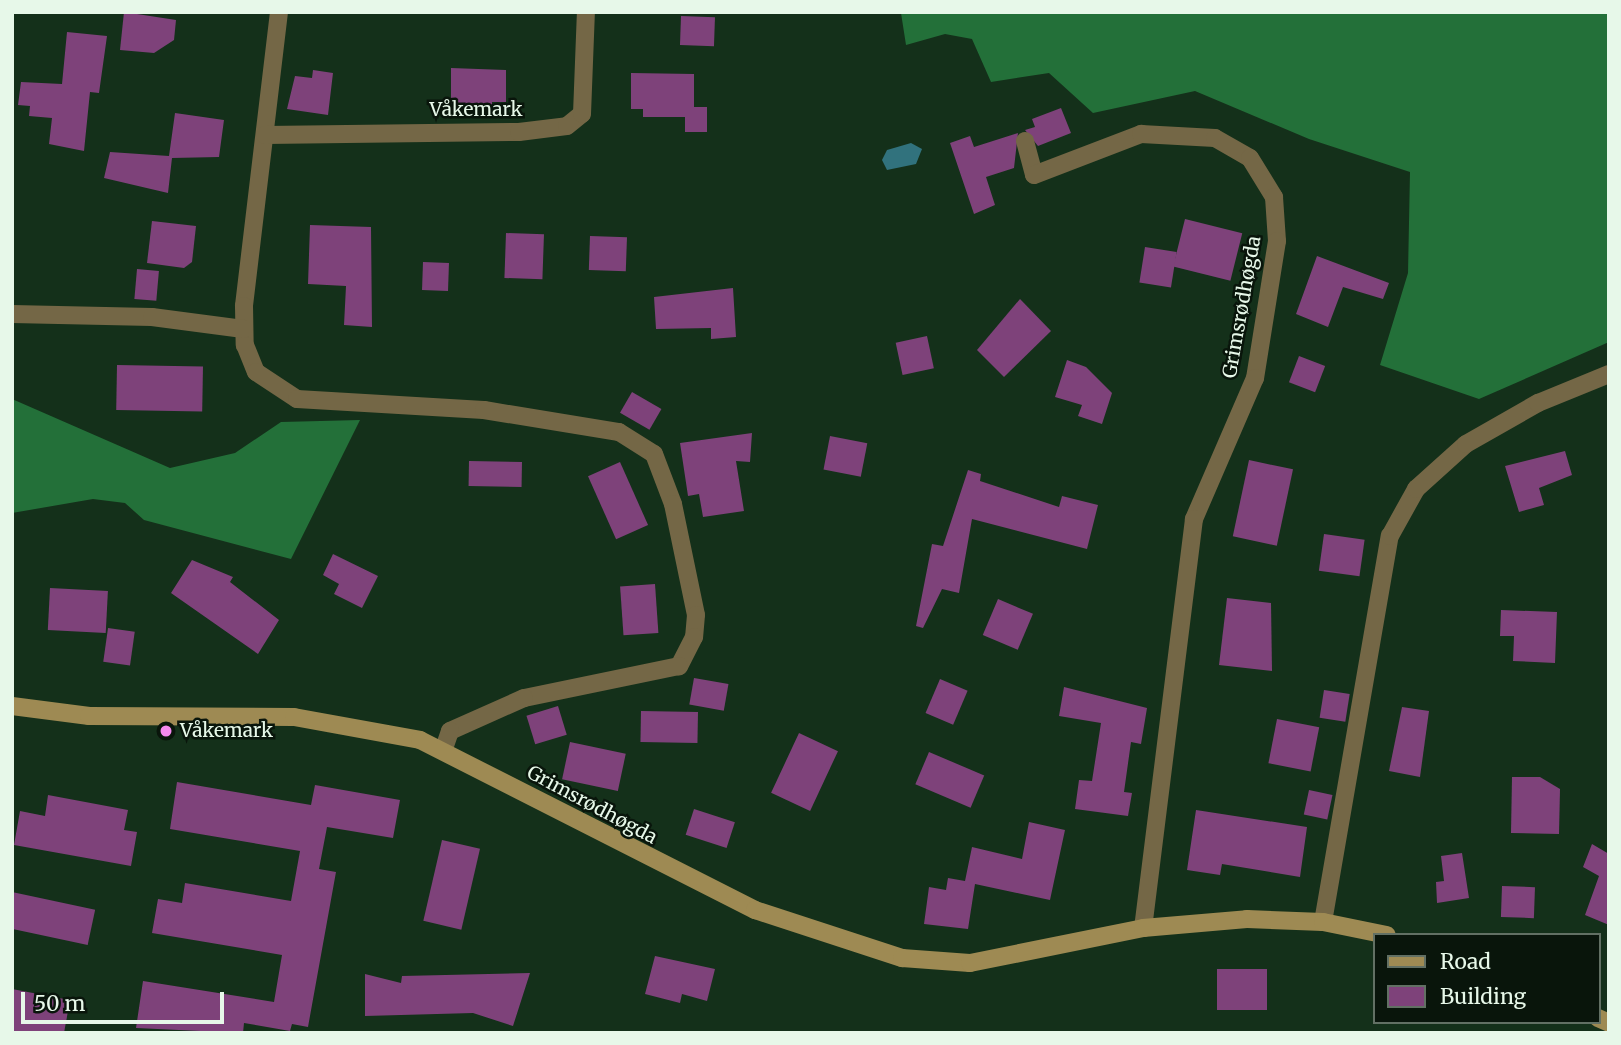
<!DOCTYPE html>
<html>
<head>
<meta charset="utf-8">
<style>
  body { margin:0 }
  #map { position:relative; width:1621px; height:1045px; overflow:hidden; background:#14301a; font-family:Merriweather,serif }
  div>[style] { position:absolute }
  .forest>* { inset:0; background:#237039 }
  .water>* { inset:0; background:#31727d }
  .building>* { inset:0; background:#7e427a; transform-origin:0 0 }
  .minor>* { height:18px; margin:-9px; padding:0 9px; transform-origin:9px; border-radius:9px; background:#746746 }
  .secondary>* { height:18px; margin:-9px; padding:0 9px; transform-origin:9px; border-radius:9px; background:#9e8a53 }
  .dots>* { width:19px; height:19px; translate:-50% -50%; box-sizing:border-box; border:4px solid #09150b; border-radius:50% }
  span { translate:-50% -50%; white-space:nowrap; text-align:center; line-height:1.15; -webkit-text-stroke:5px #09150b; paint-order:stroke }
  .street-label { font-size:19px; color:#e7f8e9 }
  .poi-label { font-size:19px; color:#e7f8e9 }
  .left { translate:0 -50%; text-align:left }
  .frame { position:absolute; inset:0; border:14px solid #e7f8e9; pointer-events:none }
  .legend { position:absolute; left:1373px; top:933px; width:228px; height:91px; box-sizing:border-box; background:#09150b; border:2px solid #627064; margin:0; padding:9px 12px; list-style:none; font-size:21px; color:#e7f8e9 }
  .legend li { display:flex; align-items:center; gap:14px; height:35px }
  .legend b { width:35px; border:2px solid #627064 }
  .scale { position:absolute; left:21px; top:992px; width:203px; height:32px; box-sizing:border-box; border:4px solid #e7f8e9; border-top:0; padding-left:9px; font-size:21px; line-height:24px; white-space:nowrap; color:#e7f8e9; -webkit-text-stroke:5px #09150b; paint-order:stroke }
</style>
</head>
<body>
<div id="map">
  <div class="forest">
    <div style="clip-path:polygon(1609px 12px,1609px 342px,1479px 399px,1380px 365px,1408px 273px,1410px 172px,1309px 139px,1195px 91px,1093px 113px,1049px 73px,991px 82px,972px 39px,945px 34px,906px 45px,901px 13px)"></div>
    <div style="clip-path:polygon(12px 399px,170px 468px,235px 453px,281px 422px,360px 420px,291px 559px,144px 520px,125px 503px,93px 499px,12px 513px)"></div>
  </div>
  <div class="water">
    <div style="clip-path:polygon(911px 143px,922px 149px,916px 164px,887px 170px,882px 160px,887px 150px)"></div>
  </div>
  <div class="building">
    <div style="clip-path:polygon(124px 12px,176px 20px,174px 40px,154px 53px,120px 50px)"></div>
    <div style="left:681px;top:16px;width:34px;height:29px;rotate:2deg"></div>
    <div style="clip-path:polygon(67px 32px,107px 36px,99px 93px,90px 92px,84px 151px,49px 144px,52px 118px,29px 116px,30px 106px,18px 105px,21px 82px,62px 84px)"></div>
    <div style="clip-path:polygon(451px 68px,506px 70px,506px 102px,492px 102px,492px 115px,460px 115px,460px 104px,451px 104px)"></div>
    <div style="clip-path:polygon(313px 70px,333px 73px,328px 115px,287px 109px,295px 76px,312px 78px)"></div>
    <div style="clip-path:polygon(631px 73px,694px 74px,694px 107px,707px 107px,707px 132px,685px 132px,685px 117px,643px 117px,643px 109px,631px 109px)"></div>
    <div style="clip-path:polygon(1061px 108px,1071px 133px,1038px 146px,1025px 130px,1035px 127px,1032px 119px)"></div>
    <div style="clip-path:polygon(175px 113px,224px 120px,219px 157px,172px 158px,168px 193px,104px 178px,110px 152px,169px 156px)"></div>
    <div style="clip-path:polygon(1018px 133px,1014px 168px,986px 177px,995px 205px,974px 214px,950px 143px,970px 136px,974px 147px)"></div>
    <div style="left:1185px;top:219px;width:59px;height:49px;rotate:14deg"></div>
    <div style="clip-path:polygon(152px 221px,196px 226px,192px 262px,184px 268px,147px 263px)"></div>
    <div style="clip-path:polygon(310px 225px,371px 227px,372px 327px,344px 325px,346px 286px,308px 284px)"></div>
    <div style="left:506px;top:233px;width:38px;height:45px;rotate:2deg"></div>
    <div style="left:590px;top:236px;width:37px;height:34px;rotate:2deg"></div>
    <div style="left:1145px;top:247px;width:32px;height:36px;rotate:9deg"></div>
    <div style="clip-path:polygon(1317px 256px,1389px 283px,1383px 299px,1343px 287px,1328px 327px,1296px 314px)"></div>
    <div style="left:423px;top:262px;width:26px;height:28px;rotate:2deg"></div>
    <div style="left:137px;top:269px;width:22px;height:30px;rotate:5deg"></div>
    <div style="clip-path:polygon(733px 288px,736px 337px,711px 339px,711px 328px,656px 329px,654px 297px)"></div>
    <div style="clip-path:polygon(1020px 299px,1051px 331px,1004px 377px,977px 350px)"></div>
    <div style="left:927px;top:336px;width:33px;height:32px;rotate:78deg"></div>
    <div style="left:1299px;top:356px;width:28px;height:28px;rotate:21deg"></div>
    <div style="clip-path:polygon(1067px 360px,1086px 367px,1112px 393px,1102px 424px,1078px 416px,1082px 405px,1055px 397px)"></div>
    <div style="left:117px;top:365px;width:86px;height:45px;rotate:1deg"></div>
    <div style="left:632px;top:392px;width:34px;height:24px;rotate:30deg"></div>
    <div style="clip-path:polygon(752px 433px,750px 462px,736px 461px,744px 511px,703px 517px,699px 494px,688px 496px,680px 443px)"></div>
    <div style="left:830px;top:436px;width:38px;height:34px;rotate:11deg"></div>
    <div style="clip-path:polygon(1565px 451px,1572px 475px,1539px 488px,1544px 505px,1519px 512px,1505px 466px)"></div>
    <div style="left:1249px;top:460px;width:45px;height:78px;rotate:12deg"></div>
    <div style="left:469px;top:461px;width:53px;height:25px;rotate:1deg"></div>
    <div style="left:620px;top:462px;width:69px;height:35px;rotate:66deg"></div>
    <div style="clip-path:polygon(968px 470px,981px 474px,980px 481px,1059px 507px,1062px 496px,1098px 505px,1087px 549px,972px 519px,959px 593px,942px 589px,923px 628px,916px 626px,932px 544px,943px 546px)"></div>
    <div style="left:1324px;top:534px;width:41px;height:37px;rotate:8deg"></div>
    <div style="clip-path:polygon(333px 554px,378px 576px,362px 608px,334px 594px,339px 584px,323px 575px)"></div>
    <div style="clip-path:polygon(192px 560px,233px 577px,230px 582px,279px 620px,258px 654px,171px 593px)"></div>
    <div style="left:655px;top:584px;width:49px;height:35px;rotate:86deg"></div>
    <div style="left:50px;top:588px;width:58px;height:42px;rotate:3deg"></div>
    <div style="clip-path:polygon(1227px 598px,1271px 603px,1272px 671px,1219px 665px)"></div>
    <div style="left:998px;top:599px;width:38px;height:39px;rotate:23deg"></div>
    <div style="clip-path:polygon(1501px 610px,1557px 612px,1555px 663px,1513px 661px,1514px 636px,1500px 636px)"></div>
    <div style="left:108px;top:628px;width:27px;height:34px;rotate:8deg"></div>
    <div style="left:694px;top:678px;width:35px;height:27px;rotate:10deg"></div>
    <div style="left:940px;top:679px;width:30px;height:37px;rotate:23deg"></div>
    <div style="clip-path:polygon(1064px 687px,1147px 708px,1141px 744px,1131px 742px,1124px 792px,1132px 793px,1128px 816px,1075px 809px,1079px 780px,1092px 781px,1101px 723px,1059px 716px)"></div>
    <div style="left:1324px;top:690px;width:26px;height:28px;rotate:9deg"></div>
    <div style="left:558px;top:706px;width:30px;height:33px;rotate:73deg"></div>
    <div style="clip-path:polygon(1402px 707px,1429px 711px,1420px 777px,1389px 771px)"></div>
    <div style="left:641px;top:711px;width:57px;height:31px;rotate:1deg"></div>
    <div style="left:1277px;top:719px;width:43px;height:45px;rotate:11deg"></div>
    <div style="left:799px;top:733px;width:43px;height:66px;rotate:25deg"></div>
    <div style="left:570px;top:742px;width:57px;height:38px;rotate:12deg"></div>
    <div style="left:929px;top:752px;width:60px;height:35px;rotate:23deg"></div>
    <div style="clip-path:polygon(1512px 777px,1540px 777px,1560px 789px,1559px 834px,1511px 833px)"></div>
    <div style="clip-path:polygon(177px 782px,311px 805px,315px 785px,400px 800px,393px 838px,327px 827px,319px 869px,336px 872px,308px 1027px,292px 1024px,290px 1031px,244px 1023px,243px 1033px,136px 1028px,143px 981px,274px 1002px,282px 955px,152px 933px,158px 899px,182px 903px,185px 883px,291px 901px,300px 851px,170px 829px)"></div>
    <div style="left:1309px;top:790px;width:24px;height:25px;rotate:12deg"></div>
    <div style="clip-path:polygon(48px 795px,128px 810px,124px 830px,137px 832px,131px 866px,14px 845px,20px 811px,45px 816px)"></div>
    <div style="left:694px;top:809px;width:43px;height:27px;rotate:18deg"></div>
    <div style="clip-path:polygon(1196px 810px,1307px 827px,1300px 877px,1222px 864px,1220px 875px,1187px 870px)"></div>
    <div style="clip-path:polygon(1029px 822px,1065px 830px,1050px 900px,975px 884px,968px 929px,924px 924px,929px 887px,946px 890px,948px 878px,965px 881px,972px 847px,1022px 859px)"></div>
    <div style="left:442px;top:840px;width:39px;height:83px;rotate:13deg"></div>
    <div style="clip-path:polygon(1592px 844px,1609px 854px,1609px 925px,1585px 915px,1599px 876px,1583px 867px)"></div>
    <div style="clip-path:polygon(1462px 853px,1469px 898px,1437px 903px,1436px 882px,1444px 881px,1441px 856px)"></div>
    <div style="left:1502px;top:886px;width:33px;height:31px;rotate:2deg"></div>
    <div style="left:12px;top:892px;width:85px;height:36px;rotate:12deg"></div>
    <div style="clip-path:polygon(655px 956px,715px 969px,707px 1001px,682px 994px,680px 1003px,645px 994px)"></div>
    <div style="left:1267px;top:969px;width:41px;height:50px;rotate:90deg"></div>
    <div style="clip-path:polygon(530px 973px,513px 1026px,473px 1013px,365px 1016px,365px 974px,401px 983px,402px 976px)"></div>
    <div style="clip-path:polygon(12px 989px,70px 1000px,64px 1033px,12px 1033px)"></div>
  </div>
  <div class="minor">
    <div style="left:279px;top:12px;width:296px;rotate:96.8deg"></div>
    <div style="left:244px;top:306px;width:39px;rotate:89deg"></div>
    <div style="left:245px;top:345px;width:29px;rotate:68deg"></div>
    <div style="left:256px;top:372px;width:49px;rotate:33.4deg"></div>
    <div style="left:297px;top:399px;width:187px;rotate:3.4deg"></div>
    <div style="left:484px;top:410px;width:137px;rotate:9.3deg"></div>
    <div style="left:619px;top:432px;width:41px;rotate:32.2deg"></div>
    <div style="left:654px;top:454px;width:53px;rotate:69.2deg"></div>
    <div style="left:673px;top:504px;width:113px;rotate:78.3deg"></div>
    <div style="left:696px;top:615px;width:22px;rotate:95deg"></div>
    <div style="left:694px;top:637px;width:33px;rotate:117deg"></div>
    <div style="left:679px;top:666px;width:158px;rotate:168.3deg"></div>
    <div style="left:524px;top:698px;width:81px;rotate:156deg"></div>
    <div style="left:450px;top:731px;width:18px;rotate:109deg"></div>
    <div style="left:265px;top:135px;width:254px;rotate:-0.7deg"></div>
    <div style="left:519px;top:132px;width:48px;rotate:-7.1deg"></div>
    <div style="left:567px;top:126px;width:19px;rotate:-39deg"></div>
    <div style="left:582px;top:114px;width:102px;rotate:-87.8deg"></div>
    <div style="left:1025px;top:141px;width:35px;rotate:75deg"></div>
    <div style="left:1034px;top:175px;width:115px;rotate:-21deg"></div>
    <div style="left:1141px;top:134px;width:74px;rotate:3.1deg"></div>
    <div style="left:1215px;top:138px;width:40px;rotate:29.7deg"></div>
    <div style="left:1250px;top:158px;width:46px;rotate:58.4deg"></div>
    <div style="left:1274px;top:197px;width:44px;rotate:86.1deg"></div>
    <div style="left:1277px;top:241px;width:139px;rotate:99.1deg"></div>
    <div style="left:1255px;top:378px;width:154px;rotate:113.4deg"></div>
    <div style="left:1194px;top:519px;width:412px;rotate:97.1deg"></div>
    <div style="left:12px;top:314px;width:140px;rotate:1.2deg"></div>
    <div style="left:152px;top:317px;width:92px;rotate:7.5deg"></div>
    <div style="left:1323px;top:922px;width:392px;rotate:-80.2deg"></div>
    <div style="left:1390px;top:536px;width:54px;rotate:-61deg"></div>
    <div style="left:1416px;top:489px;width:67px;rotate:-42deg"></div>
    <div style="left:1466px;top:444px;width:83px;rotate:-29.7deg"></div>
    <div style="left:1538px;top:403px;width:77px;rotate:-22.2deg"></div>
  </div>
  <div class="secondary">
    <div style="left:12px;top:706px;width:78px;rotate:7.4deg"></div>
    <div style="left:89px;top:716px;width:205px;rotate:0.3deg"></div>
    <div style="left:294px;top:717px;width:128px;rotate:10.3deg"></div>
    <div style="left:420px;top:740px;width:376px;rotate:26.9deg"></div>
    <div style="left:755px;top:910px;width:155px;rotate:18.1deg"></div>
    <div style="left:902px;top:958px;width:68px;rotate:4.2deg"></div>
    <div style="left:970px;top:963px;width:177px;rotate:-11.4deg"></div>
    <div style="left:1143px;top:928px;width:104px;rotate:-4.9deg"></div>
    <div style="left:1247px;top:919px;width:76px;rotate:2.3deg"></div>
    <div style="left:1323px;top:922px;width:65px;rotate:11.5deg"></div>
    <div style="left:1598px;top:1018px;width:12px;rotate:24deg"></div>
  </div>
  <div class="dots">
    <div style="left:166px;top:731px;background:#f589ee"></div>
  </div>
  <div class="street-label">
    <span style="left:476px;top:110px">Våkemark</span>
    <span style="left:1242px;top:307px;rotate:-80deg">Grimsrødhøgda</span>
    <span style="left:592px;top:805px;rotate:28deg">Grimsrødhøgda</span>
  </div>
  <div class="poi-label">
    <span class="left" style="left:180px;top:731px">Våkemark</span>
  </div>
  <div class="frame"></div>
  <ul class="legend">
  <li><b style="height:9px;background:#9e8a53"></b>Road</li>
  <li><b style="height:19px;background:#7e427a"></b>Building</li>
  </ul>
  <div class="scale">50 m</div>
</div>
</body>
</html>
